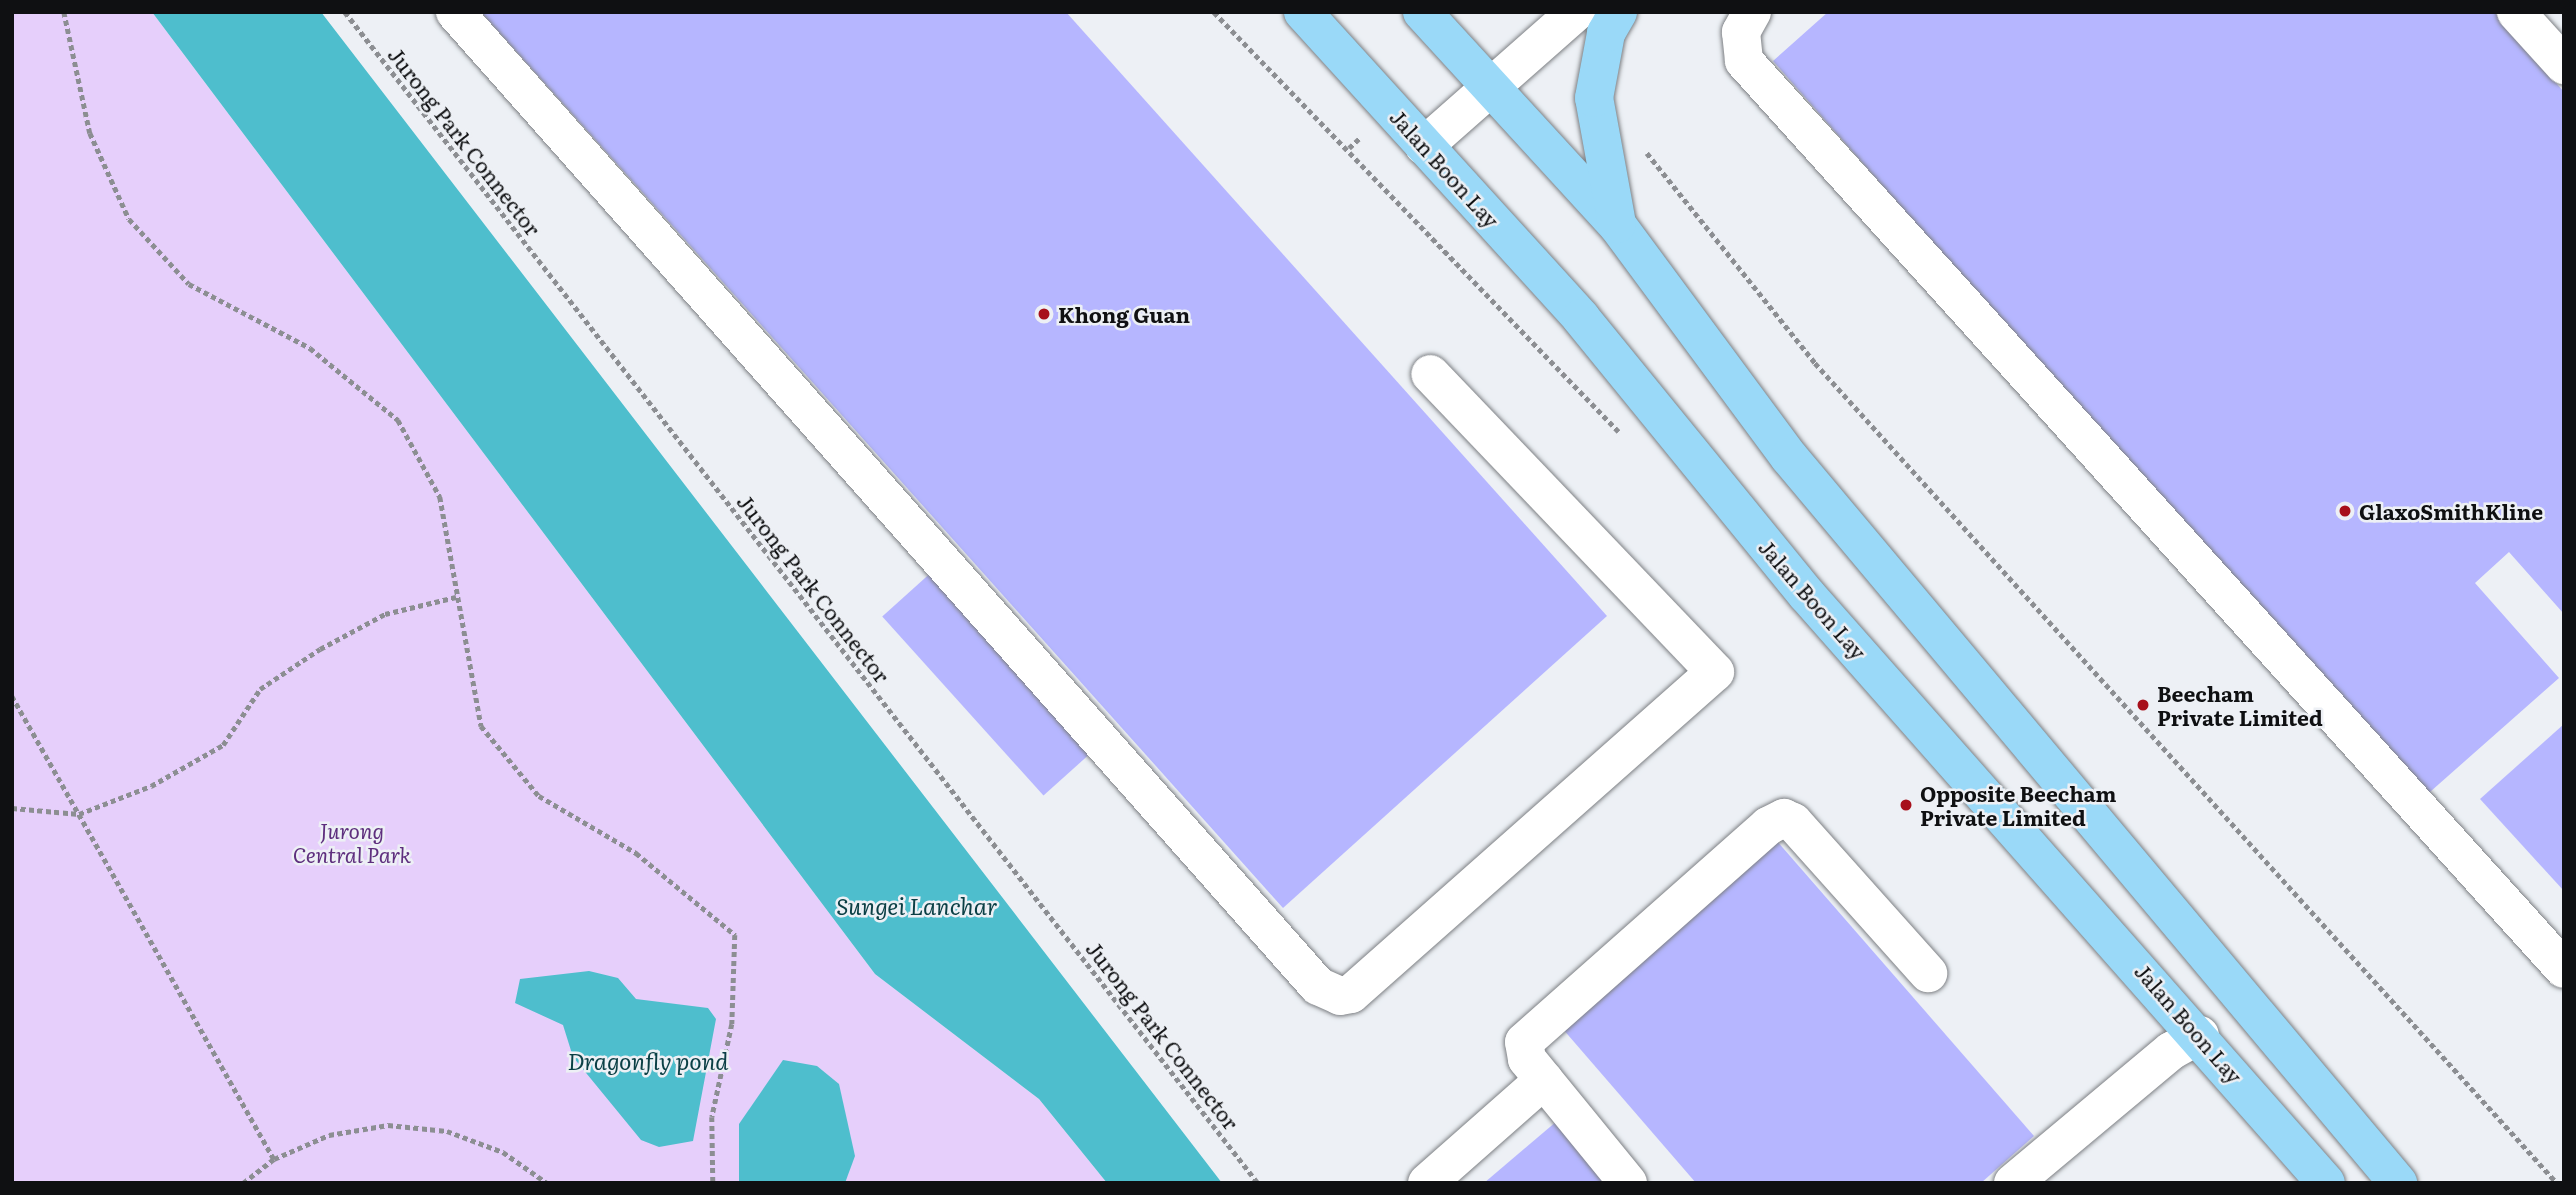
<!DOCTYPE html>
<html>
<head>
<meta charset="utf-8">
<style>
  body { margin:0 }
  #map { position:relative; width:2576px; height:1195px; overflow:hidden; background:#edf0f5; font-family:Literata,serif }
  div>[style] { position:absolute }
  .green>* { inset:0; background:#e6cffb }
  .water>* { inset:0; background:#4ebecd }
  .building>* { inset:0; background:#b6b6ff; transform-origin:0 0 }
  .path>* { height:4.5px; margin-top:-2.25px; transform-origin:0; background:repeating-linear-gradient(90deg,#8c8e92 0 5px,transparent 0 8.5px) }
  .roads { filter:drop-shadow(0 0 2px #7d8084) drop-shadow(0 0 2px #7d8084) }
  .minor>* { height:38px; margin:-19px; padding:0 19px; transform-origin:19px; border-radius:19px; background:#fff }
  .major>* { height:38px; margin:-19px; padding:0 19px; transform-origin:19px; border-radius:19px; background:#9ad9f8 }
  .dots>* { width:19px; height:19px; translate:-50% -50%; box-sizing:border-box; border:4px solid #edf0f5; border-radius:50% }
  span { translate:-50% -50%; white-space:nowrap; text-align:center; line-height:1.15; -webkit-text-stroke:5px #edf0f5; paint-order:stroke }
  .street-label { font-size:21px; color:#0f1012 }
  .poi-label { font-size:21px; color:#0f1012; font-weight:700 }
  .left { translate:0 -50%; text-align:left }
  .park-label { font-size:21px; color:#5e2f7e; font-style:italic }
  .water-label { font-size:23px; color:#0a3f45; font-style:italic }
  .frame { position:absolute; inset:0; border:14px solid #0f1012; pointer-events:none }
</style>
</head>
<body>
<div id="map">
  <div class="green">
    <div style="clip-path:polygon(12px 12px,152px 12px,875px 974px,1039px 1099px,1107px 1183px,12px 1183px)"></div>
  </div>
  <div class="water">
    <div style="clip-path:polygon(152px 12px,321px 12px,1222px 1183px,1107px 1183px,1039px 1099px,875px 974px)"></div>
    <div style="clip-path:polygon(589px 971px,618px 978px,636px 999px,708px 1008px,716px 1019px,693px 1141px,659px 1147px,641px 1140px,573px 1057px,563px 1025px,515px 1003px,520px 979px)"></div>
    <div style="clip-path:polygon(783px 1060px,817px 1066px,839px 1084px,855px 1156px,845px 1183px,739px 1183px,739px 1124px)"></div>
  </div>
  <div class="building">
    <div style="clip-path:polygon(481px 12px,1066px 12px,1607px 616px,1283px 908px)"></div>
    <div style="clip-path:polygon(1828px 12px,2494px 12px,2564px 92px,2564px 614px,2509px 552px,2475px 583px,2559px 678px,2422px 799px,1773px 61px)"></div>
    <div style="left:935px;top:569px;width:241px;height:71px;rotate:48deg"></div>
    <div style="clip-path:polygon(2564px 724px,2564px 891px,2480px 799px)"></div>
    <div style="clip-path:polygon(1776px 840px,2034px 1136px,1981px 1183px,1696px 1183px,1562px 1028px)"></div>
    <div style="clip-path:polygon(1557px 1121px,1609px 1183px,1484px 1183px)"></div>
  </div>
  <div class="path">
    <div style="left:64px;top:12px;width:124px;rotate:77.9deg"></div>
    <div style="left:90px;top:133px;width:94px;rotate:65.6deg"></div>
    <div style="left:129px;top:219px;width:88px;rotate:47.3deg"></div>
    <div style="left:189px;top:284px;width:137px;rotate:27.9deg"></div>
    <div style="left:310px;top:348px;width:114px;rotate:39.3deg"></div>
    <div style="left:398px;top:420px;width:88px;rotate:61.4deg"></div>
    <div style="left:440px;top:497px;width:233px;rotate:79.8deg"></div>
    <div style="left:481px;top:726px;width:91px;rotate:50.4deg"></div>
    <div style="left:539px;top:796px;width:113px;rotate:30.4deg"></div>
    <div style="left:636px;top:853px;width:129px;rotate:39.6deg"></div>
    <div style="left:735px;top:935px;width:89px;rotate:91.9deg"></div>
    <div style="left:732px;top:1024px;width:95px;rotate:102.1deg"></div>
    <div style="left:712px;top:1117px;width:66px;rotate:89.1deg"></div>
    <div style="left:345px;top:12px;width:1485px;rotate:52.06deg"></div>
    <div style="left:1214px;top:12px;width:583px;rotate:46.04deg"></div>
    <div style="left:1349px;top:148px;width:16px;rotate:-43deg"></div>
    <div style="left:1647px;top:153px;width:269px;rotate:51.3deg"></div>
    <div style="left:1815px;top:363px;width:1106px;rotate:47.86deg"></div>
    <div style="left:12px;top:696px;width:532px;rotate:60.5deg"></div>
    <div style="left:12px;top:808px;width:67px;rotate:5.1deg"></div>
    <div style="left:79px;top:814px;width:77px;rotate:-21.3deg"></div>
    <div style="left:151px;top:786px;width:83px;rotate:-29.7deg"></div>
    <div style="left:223px;top:745px;width:67px;rotate:-56.5deg"></div>
    <div style="left:260px;top:689px;width:72px;rotate:-33.7deg"></div>
    <div style="left:320px;top:649px;width:74px;rotate:-28.3deg"></div>
    <div style="left:385px;top:614px;width:73px;rotate:-13.5deg"></div>
    <div style="left:243px;top:1183px;width:39px;rotate:-38deg"></div>
    <div style="left:274px;top:1159px;width:60px;rotate:-23.6deg"></div>
    <div style="left:329px;top:1135px;width:60px;rotate:-9.6deg"></div>
    <div style="left:388px;top:1125px;width:59px;rotate:5.8deg"></div>
    <div style="left:447px;top:1131px;width:60px;rotate:20.6deg"></div>
    <div style="left:503px;top:1152px;width:54px;rotate:35.2deg"></div>
  </div>
  <div class="roads">
    <div class="minor">
      <div style="left:455px;top:12px;width:1301px;rotate:48.46deg"></div>
      <div style="left:1318px;top:986px;width:24px;rotate:24deg"></div>
      <div style="left:1340px;top:996px;width:11px;rotate:-10deg"></div>
      <div style="left:1351px;top:994px;width:486px;rotate:-41.5deg"></div>
      <div style="left:1715px;top:672px;width:412px;rotate:-133.7deg"></div>
      <div style="left:1752px;top:12px;width:23px;rotate:119deg"></div>
      <div style="left:1741px;top:32px;width:29px;rotate:84deg"></div>
      <div style="left:1744px;top:61px;width:1223px;rotate:47.92deg"></div>
      <div style="left:2516px;top:12px;width:72px;rotate:47.8deg"></div>
      <div style="left:1424px;top:146px;width:203px;rotate:-41.4deg"></div>
      <div style="left:1427px;top:1183px;width:156px;rotate:-41.4deg"></div>
      <div style="left:1628px;top:1183px;width:160px;rotate:-129.2deg"></div>
      <div style="left:1527px;top:1059px;width:17px;rotate:-100deg"></div>
      <div style="left:1524px;top:1042px;width:326px;rotate:-41.5deg"></div>
      <div style="left:1768px;top:826px;width:18px;rotate:-27deg"></div>
      <div style="left:1784px;top:818px;width:10px;rotate:24deg"></div>
      <div style="left:1793px;top:822px;width:203px;rotate:48.2deg"></div>
      <div style="left:2013px;top:1183px;width:206px;rotate:-39.9deg"></div>
      <div style="left:2171px;top:1051px;width:33px;rotate:-29deg"></div>
    </div>
    <div class="major">
      <div style="left:1303px;top:12px;width:413px;rotate:47.7deg"></div>
      <div style="left:1581px;top:318px;width:357px;rotate:50.8deg"></div>
      <div style="left:1807px;top:595px;width:784px;rotate:48.57deg"></div>
      <div style="left:1422px;top:12px;width:290px;rotate:47.5deg"></div>
      <div style="left:1618px;top:226px;width:287px;rotate:53.5deg"></div>
      <div style="left:1789px;top:457px;width:948px;rotate:50.01deg"></div>
      <div style="left:1617px;top:224px;width:128px;rotate:-100.3deg"></div>
      <div style="left:1594px;top:98px;width:66px;rotate:-79.5deg"></div>
      <div style="left:1606px;top:33px;width:24px;rotate:-60deg"></div>
    </div>
  </div>
  <div class="dots">
    <div style="left:1044px;top:314px;background:#a7101b"></div>
    <div style="left:2345px;top:511px;background:#a7101b"></div>
    <div style="left:2143px;top:705px;background:#a7101b"></div>
    <div style="left:1906px;top:805px;background:#a7101b"></div>
  </div>
  <div class="street-label">
    <span style="left:465px;top:141px;rotate:52deg">Jurong Park Connector</span>
    <span style="left:1445px;top:168px;rotate:48deg">Jalan Boon Lay</span>
    <span style="left:814px;top:588px;rotate:52deg">Jurong Park Connector</span>
    <span style="left:1813px;top:599px;rotate:49deg">Jalan Boon Lay</span>
    <span style="left:2189px;top:1023px;rotate:49deg">Jalan Boon Lay</span>
    <span style="left:1163px;top:1035px;rotate:52deg">Jurong Park Connector</span>
  </div>
  <div class="poi-label">
    <span class="left" style="left:1058px;top:314px">Khong Guan</span>
    <span class="left" style="left:2359px;top:511px">GlaxoSmithKline</span>
    <span class="left" style="left:2157px;top:705px">Beecham<br>Private Limited</span>
    <span class="left" style="left:1920px;top:805px">Opposite Beecham<br>Private Limited</span>
  </div>
  <div class="park-label">
    <span style="left:352px;top:842px">Jurong<br>Central Park</span>
  </div>
  <div class="water-label">
    <span style="left:917px;top:905px">Sungei Lanchar</span>
    <span style="left:648px;top:1060px">Dragonfly pond</span>
  </div>
  <div class="frame"></div>
</div>
</body>
</html>
